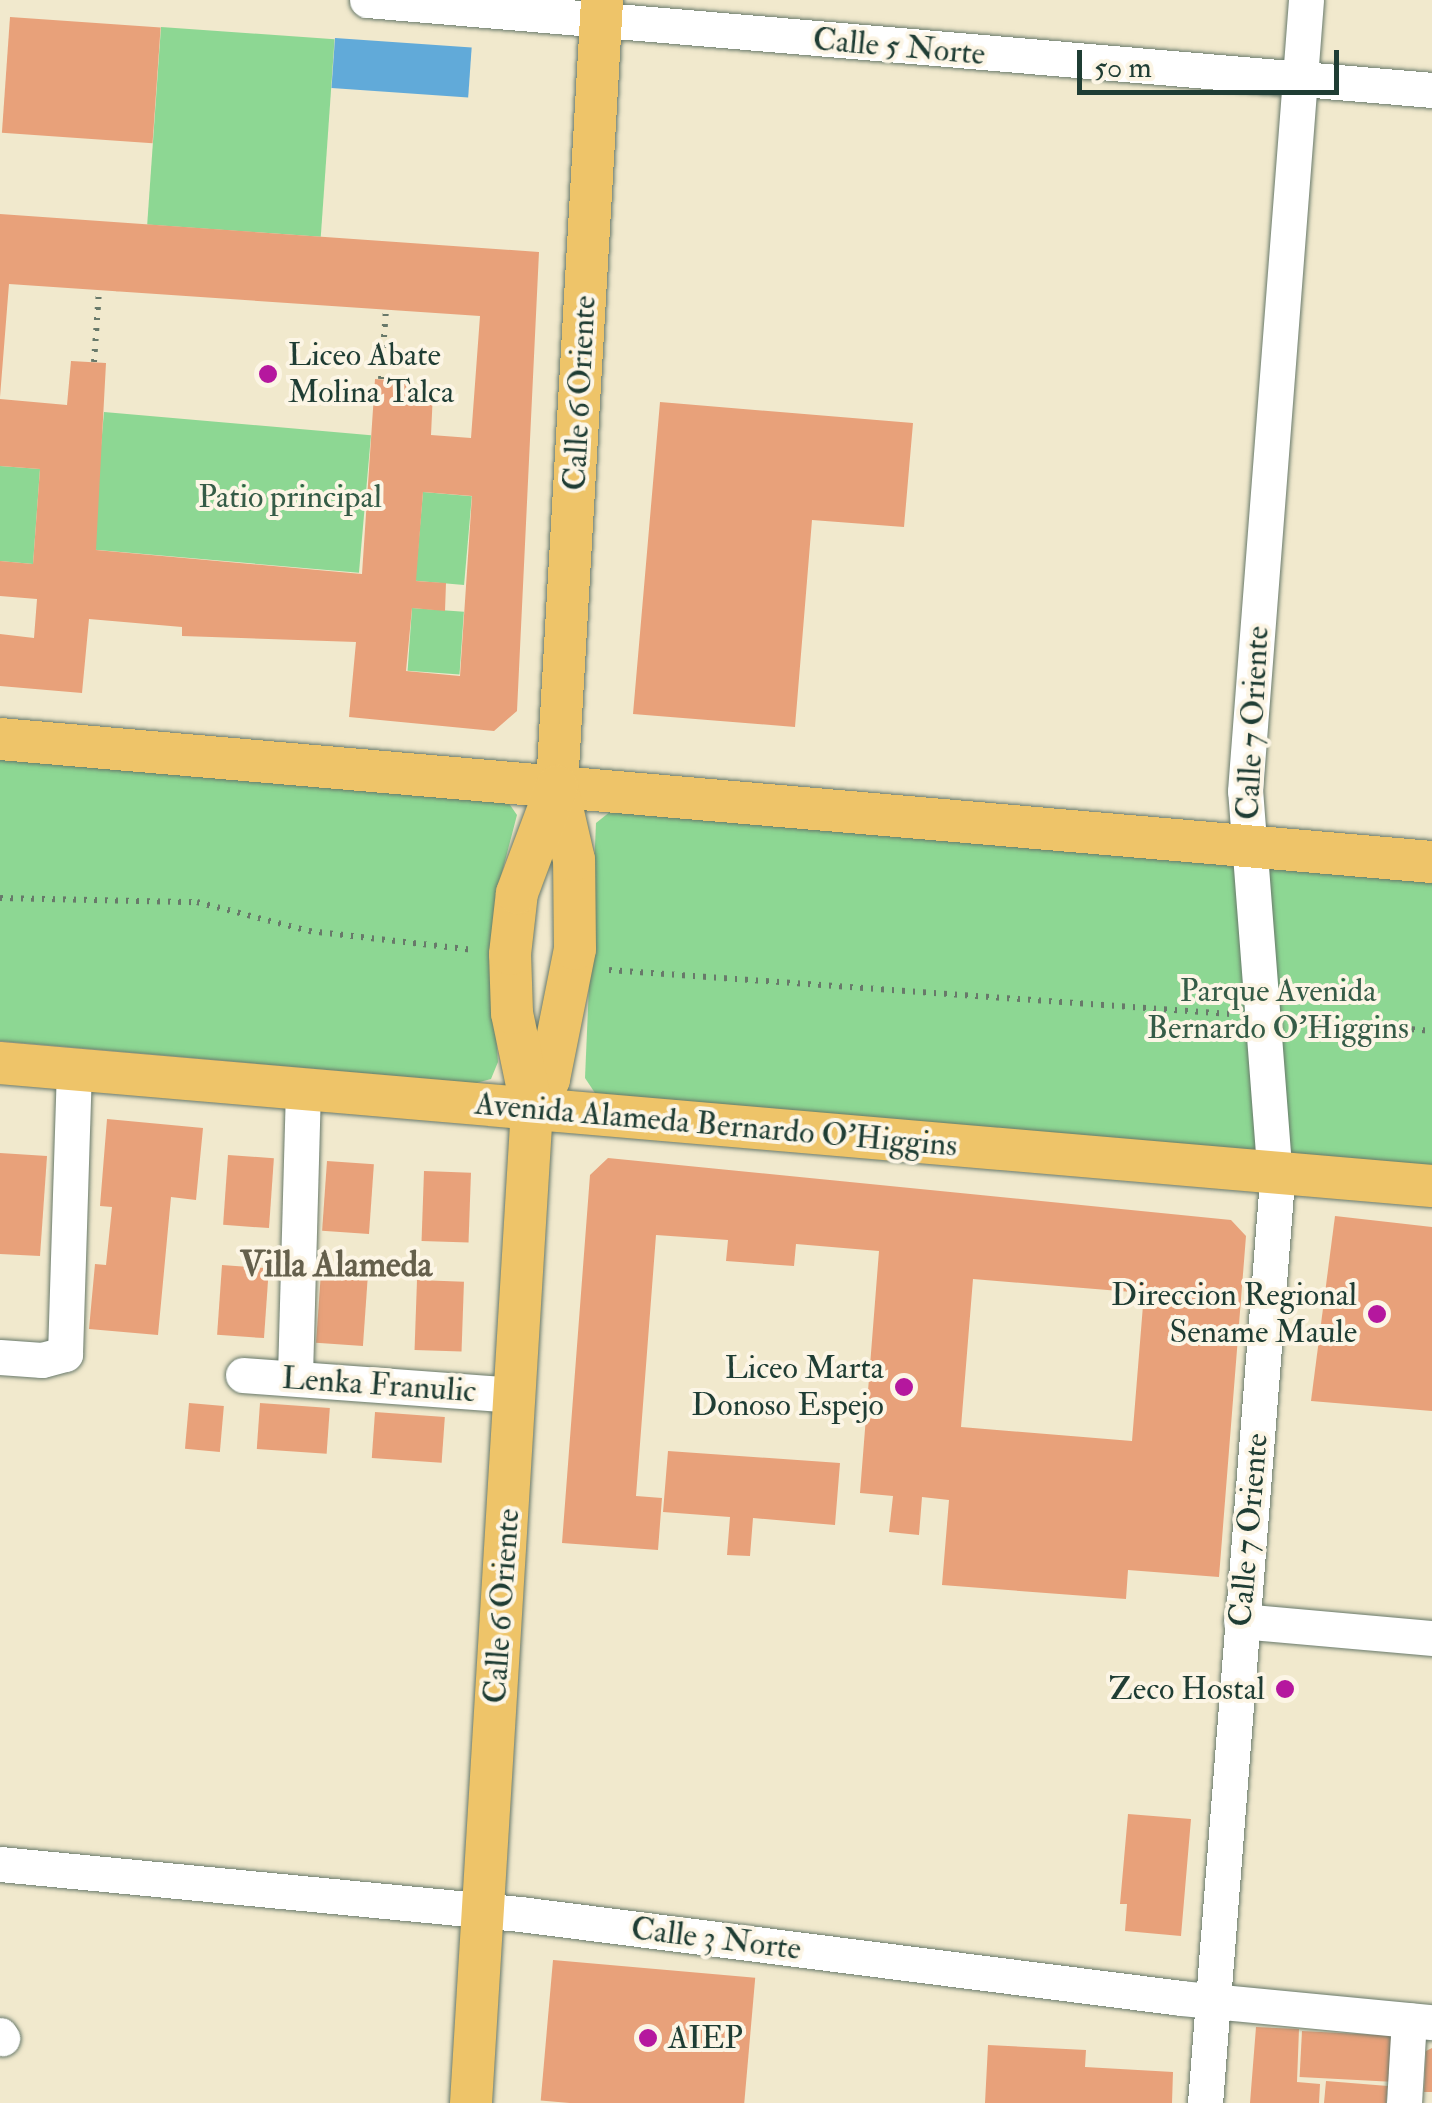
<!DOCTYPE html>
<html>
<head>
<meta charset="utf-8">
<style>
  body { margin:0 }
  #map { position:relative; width:1432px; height:2103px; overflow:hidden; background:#f1e9cd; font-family:"IM FELL Double Pica",serif }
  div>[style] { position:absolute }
  .green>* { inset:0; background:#8dd793; transform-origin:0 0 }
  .water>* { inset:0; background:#61aad9; transform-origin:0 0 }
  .building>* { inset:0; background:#e8a17a; transform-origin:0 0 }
  .path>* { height:6px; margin-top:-3px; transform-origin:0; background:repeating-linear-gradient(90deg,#68796a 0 2.5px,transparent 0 10.5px) }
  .roads { filter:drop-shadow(0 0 2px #68796a) drop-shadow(0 0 2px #68796a) }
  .minor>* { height:35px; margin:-17.5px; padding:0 17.5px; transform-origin:17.5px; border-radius:17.5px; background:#fff }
  .major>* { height:42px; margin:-21px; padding:0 21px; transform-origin:21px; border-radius:21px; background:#eec469 }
  .dots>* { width:28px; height:28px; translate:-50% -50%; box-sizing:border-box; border:5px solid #fcf5e5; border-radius:50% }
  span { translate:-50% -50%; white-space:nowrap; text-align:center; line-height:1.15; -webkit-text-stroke:8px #fcf5e5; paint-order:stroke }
  .street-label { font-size:32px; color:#1f3d34 }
  .poi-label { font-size:32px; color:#1f3d34 }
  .left { translate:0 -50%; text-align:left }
  .right { translate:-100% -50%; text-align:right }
  .park-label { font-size:32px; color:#355c47 }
  .neighbourhood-label { font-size:35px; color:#65604c; font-weight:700 }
  .scale { position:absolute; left:1077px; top:50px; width:262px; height:45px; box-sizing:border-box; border:5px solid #1f3d34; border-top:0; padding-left:12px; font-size:30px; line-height:35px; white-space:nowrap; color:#1f3d34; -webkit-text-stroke:8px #fcf5e5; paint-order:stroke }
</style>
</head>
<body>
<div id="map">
  <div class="green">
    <div style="left:161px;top:27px;width:174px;height:198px;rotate:4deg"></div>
    <div style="left:104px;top:412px;width:268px;height:138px;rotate:5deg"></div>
    <div style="clip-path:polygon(0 466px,40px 469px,33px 564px,0 561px)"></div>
    <div style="left:423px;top:492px;width:49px;height:89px;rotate:5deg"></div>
    <div style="left:412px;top:608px;width:52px;height:63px;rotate:4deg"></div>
    <div style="clip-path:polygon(0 757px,508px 802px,517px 815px,499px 884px,492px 980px,498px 1062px,491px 1079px,476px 1083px,0 1041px)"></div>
    <div style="clip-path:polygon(611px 811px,1432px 881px,1432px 1167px,595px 1093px,585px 1078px,596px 823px)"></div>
  </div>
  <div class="water">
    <div style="left:335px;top:38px;width:137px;height:50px;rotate:4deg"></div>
  </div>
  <div class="building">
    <div style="left:10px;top:17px;width:151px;height:116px;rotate:4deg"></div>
    <div style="clip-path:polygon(evenodd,0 214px,539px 252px,517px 711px,494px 731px,349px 717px,356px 642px,182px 636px,182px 627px,89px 619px,82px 693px,0 686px,0 634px,34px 638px,37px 599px,0 596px,0 561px,33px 564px,40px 469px,0 466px,0 399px,67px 405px,71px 361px,106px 363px,96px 550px,362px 574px,375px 379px,414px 382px,412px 389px,433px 392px,431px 435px,471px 438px,480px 316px,9px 284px,0 397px,0 214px,423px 492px,472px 496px,460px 676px,406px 671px,412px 608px,445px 611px,446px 583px,416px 581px,423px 492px)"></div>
    <div style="clip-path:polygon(660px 402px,913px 423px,904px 527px,812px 520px,795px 727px,633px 714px)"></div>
    <div style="clip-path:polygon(107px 1119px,203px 1128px,196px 1200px,171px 1197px,158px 1335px,89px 1329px,95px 1264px,106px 1265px,112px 1207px,100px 1206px)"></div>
    <div style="clip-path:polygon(0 1153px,47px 1156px,40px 1256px,0 1254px)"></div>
    <div style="left:228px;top:1155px;width:46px;height:70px;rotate:4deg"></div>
    <div style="clip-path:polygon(evenodd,608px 1158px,1231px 1220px,1246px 1236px,1219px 1577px,1128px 1570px,1126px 1599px,942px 1585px,949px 1500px,922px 1497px,919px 1535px,889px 1532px,893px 1496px,860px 1493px,879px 1251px,796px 1244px,794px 1266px,726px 1261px,728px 1240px,656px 1235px,636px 1496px,662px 1498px,658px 1550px,562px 1543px,590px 1175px,608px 1158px,973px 1279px,1144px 1293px,1132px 1441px,961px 1427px,973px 1279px)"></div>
    <div style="left:327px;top:1161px;width:47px;height:70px;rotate:4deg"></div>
    <div style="left:424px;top:1171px;width:47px;height:70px;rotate:2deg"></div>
    <div style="clip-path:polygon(1335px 1216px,1432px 1227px,1432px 1411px,1311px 1401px)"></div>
    <div style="left:222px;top:1265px;width:47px;height:70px;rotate:4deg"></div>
    <div style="left:321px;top:1272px;width:47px;height:71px;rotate:4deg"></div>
    <div style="left:417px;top:1280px;width:47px;height:70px;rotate:2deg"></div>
    <div style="left:189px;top:1403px;width:35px;height:46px;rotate:5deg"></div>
    <div style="left:260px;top:1403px;width:70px;height:46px;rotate:4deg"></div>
    <div style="left:375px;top:1412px;width:70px;height:46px;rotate:4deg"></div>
    <div style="clip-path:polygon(668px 1451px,840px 1463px,835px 1525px,753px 1518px,750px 1556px,727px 1555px,730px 1517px,663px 1512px)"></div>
    <div style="clip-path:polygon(1128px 1814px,1191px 1819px,1181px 1936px,1125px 1931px,1127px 1904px,1120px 1904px)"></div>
    <div style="left:553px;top:1960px;width:203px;height:141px;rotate:5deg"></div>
    <div style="clip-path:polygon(1256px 2027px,1299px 2029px,1297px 2082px,1320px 2084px,1319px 2103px,1250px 2103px)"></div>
    <div style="left:1302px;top:2031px;width:91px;height:46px;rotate:3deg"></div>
    <div style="clip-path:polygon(988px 2045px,1086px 2050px,1085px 2067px,1173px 2072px,1172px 2103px,985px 2103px)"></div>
    <div style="clip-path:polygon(1432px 2048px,1432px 2092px,1424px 2092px,1426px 2051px)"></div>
    <div style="clip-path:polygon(1326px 2081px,1388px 2086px,1386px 2103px,1324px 2103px)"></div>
  </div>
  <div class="path">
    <div style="left:94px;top:362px;width:71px;rotate:-86deg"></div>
    <div style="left:381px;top:379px;width:70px;rotate:-85.9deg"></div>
    <div style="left:0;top:898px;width:197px;rotate:1.2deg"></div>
    <div style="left:197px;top:902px;width:116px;rotate:14.5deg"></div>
    <div style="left:309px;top:931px;width:166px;rotate:6.6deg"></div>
    <div style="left:609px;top:970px;width:623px;rotate:4.05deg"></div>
    <div style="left:1297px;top:1019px;width:136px;rotate:5.1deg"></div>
  </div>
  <div class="roads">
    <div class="minor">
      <div style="left:367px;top:0;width:1069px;rotate:4.83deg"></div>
      <div style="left:0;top:1357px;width:42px;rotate:4.1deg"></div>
      <div style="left:42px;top:1360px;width:24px;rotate:-15deg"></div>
      <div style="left:65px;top:1354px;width:285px;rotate:-88.2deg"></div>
      <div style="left:243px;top:1375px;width:273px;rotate:4.2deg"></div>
      <div style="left:295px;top:1375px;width:285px;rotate:-88.4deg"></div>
      <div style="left:1241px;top:1621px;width:192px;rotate:5.1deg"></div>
      <div style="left:0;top:1864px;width:522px;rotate:5.49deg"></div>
      <div style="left:520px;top:1914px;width:666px;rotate:7.24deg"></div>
      <div style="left:1181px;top:1998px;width:252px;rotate:5.5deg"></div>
      <div style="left:0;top:2035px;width:4px;rotate:56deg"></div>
      <div style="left:1205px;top:2103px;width:914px;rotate:-85.54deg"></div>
      <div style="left:1276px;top:1192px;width:402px;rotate:-94.4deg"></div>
      <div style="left:1245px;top:791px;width:793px;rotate:-85.59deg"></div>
      <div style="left:1404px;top:2103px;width:83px;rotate:-86.6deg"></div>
    </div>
    <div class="major">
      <div style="left:0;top:739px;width:1437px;rotate:4.91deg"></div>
      <div style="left:0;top:1063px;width:1437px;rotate:4.91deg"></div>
      <div style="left:532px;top:1109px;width:34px;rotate:-60deg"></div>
      <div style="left:549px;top:1079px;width:133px;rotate:-78.7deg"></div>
      <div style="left:575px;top:949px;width:89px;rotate:-90.6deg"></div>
      <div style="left:574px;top:860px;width:76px;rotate:-102.9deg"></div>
      <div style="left:557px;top:786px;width:787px;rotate:-86.72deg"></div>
      <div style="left:471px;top:2103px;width:996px;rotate:-86.49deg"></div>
      <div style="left:532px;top:1109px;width:98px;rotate:-101.8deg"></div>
      <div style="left:512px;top:1013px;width:59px;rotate:-91.9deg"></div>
      <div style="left:510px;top:954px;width:61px;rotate:-83.5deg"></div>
      <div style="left:517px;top:893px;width:114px;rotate:-69.5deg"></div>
    </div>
  </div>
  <div class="dots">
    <div style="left:268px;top:374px;background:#b5179e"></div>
    <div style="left:1377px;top:1314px;background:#b5179e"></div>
    <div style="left:904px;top:1387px;background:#b5179e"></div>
    <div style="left:1285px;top:1689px;background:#b5179e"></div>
    <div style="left:648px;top:2038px;background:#b5179e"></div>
  </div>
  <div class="street-label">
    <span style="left:899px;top:47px;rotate:5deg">Calle 5 Norte</span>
    <span style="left:580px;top:393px;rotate:-87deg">Calle 6 Oriente</span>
    <span style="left:1253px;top:723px;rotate:-87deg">Calle 7 Oriente</span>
    <span style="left:716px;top:1125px;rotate:5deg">Avenida Alameda Bernardo O'Higgins</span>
    <span style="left:379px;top:1385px;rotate:4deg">Lenka Franulic</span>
    <span style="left:1249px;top:1530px;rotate:-85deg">Calle 7 Oriente</span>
    <span style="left:502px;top:1606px;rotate:-86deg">Calle 6 Oriente</span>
    <span style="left:716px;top:1939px;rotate:7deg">Calle 3 Norte</span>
  </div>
  <div class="poi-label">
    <span class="left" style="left:288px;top:374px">Liceo Abate<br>Molina Talca</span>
    <span class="right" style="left:1357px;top:1314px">Direccion Regional<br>Sename Maule</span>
    <span class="right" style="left:884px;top:1387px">Liceo Marta<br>Donoso Espejo</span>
    <span class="right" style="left:1265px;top:1689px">Zeco Hostal</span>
    <span class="left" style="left:668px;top:2038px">AIEP</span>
  </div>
  <div class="park-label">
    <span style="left:290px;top:497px">Patio principal</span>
    <span style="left:1278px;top:1010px">Parque Avenida<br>Bernardo O'Higgins</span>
  </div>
  <div class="neighbourhood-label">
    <span style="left:336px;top:1265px">Villa Alameda</span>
  </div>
  <div class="scale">50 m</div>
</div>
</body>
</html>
